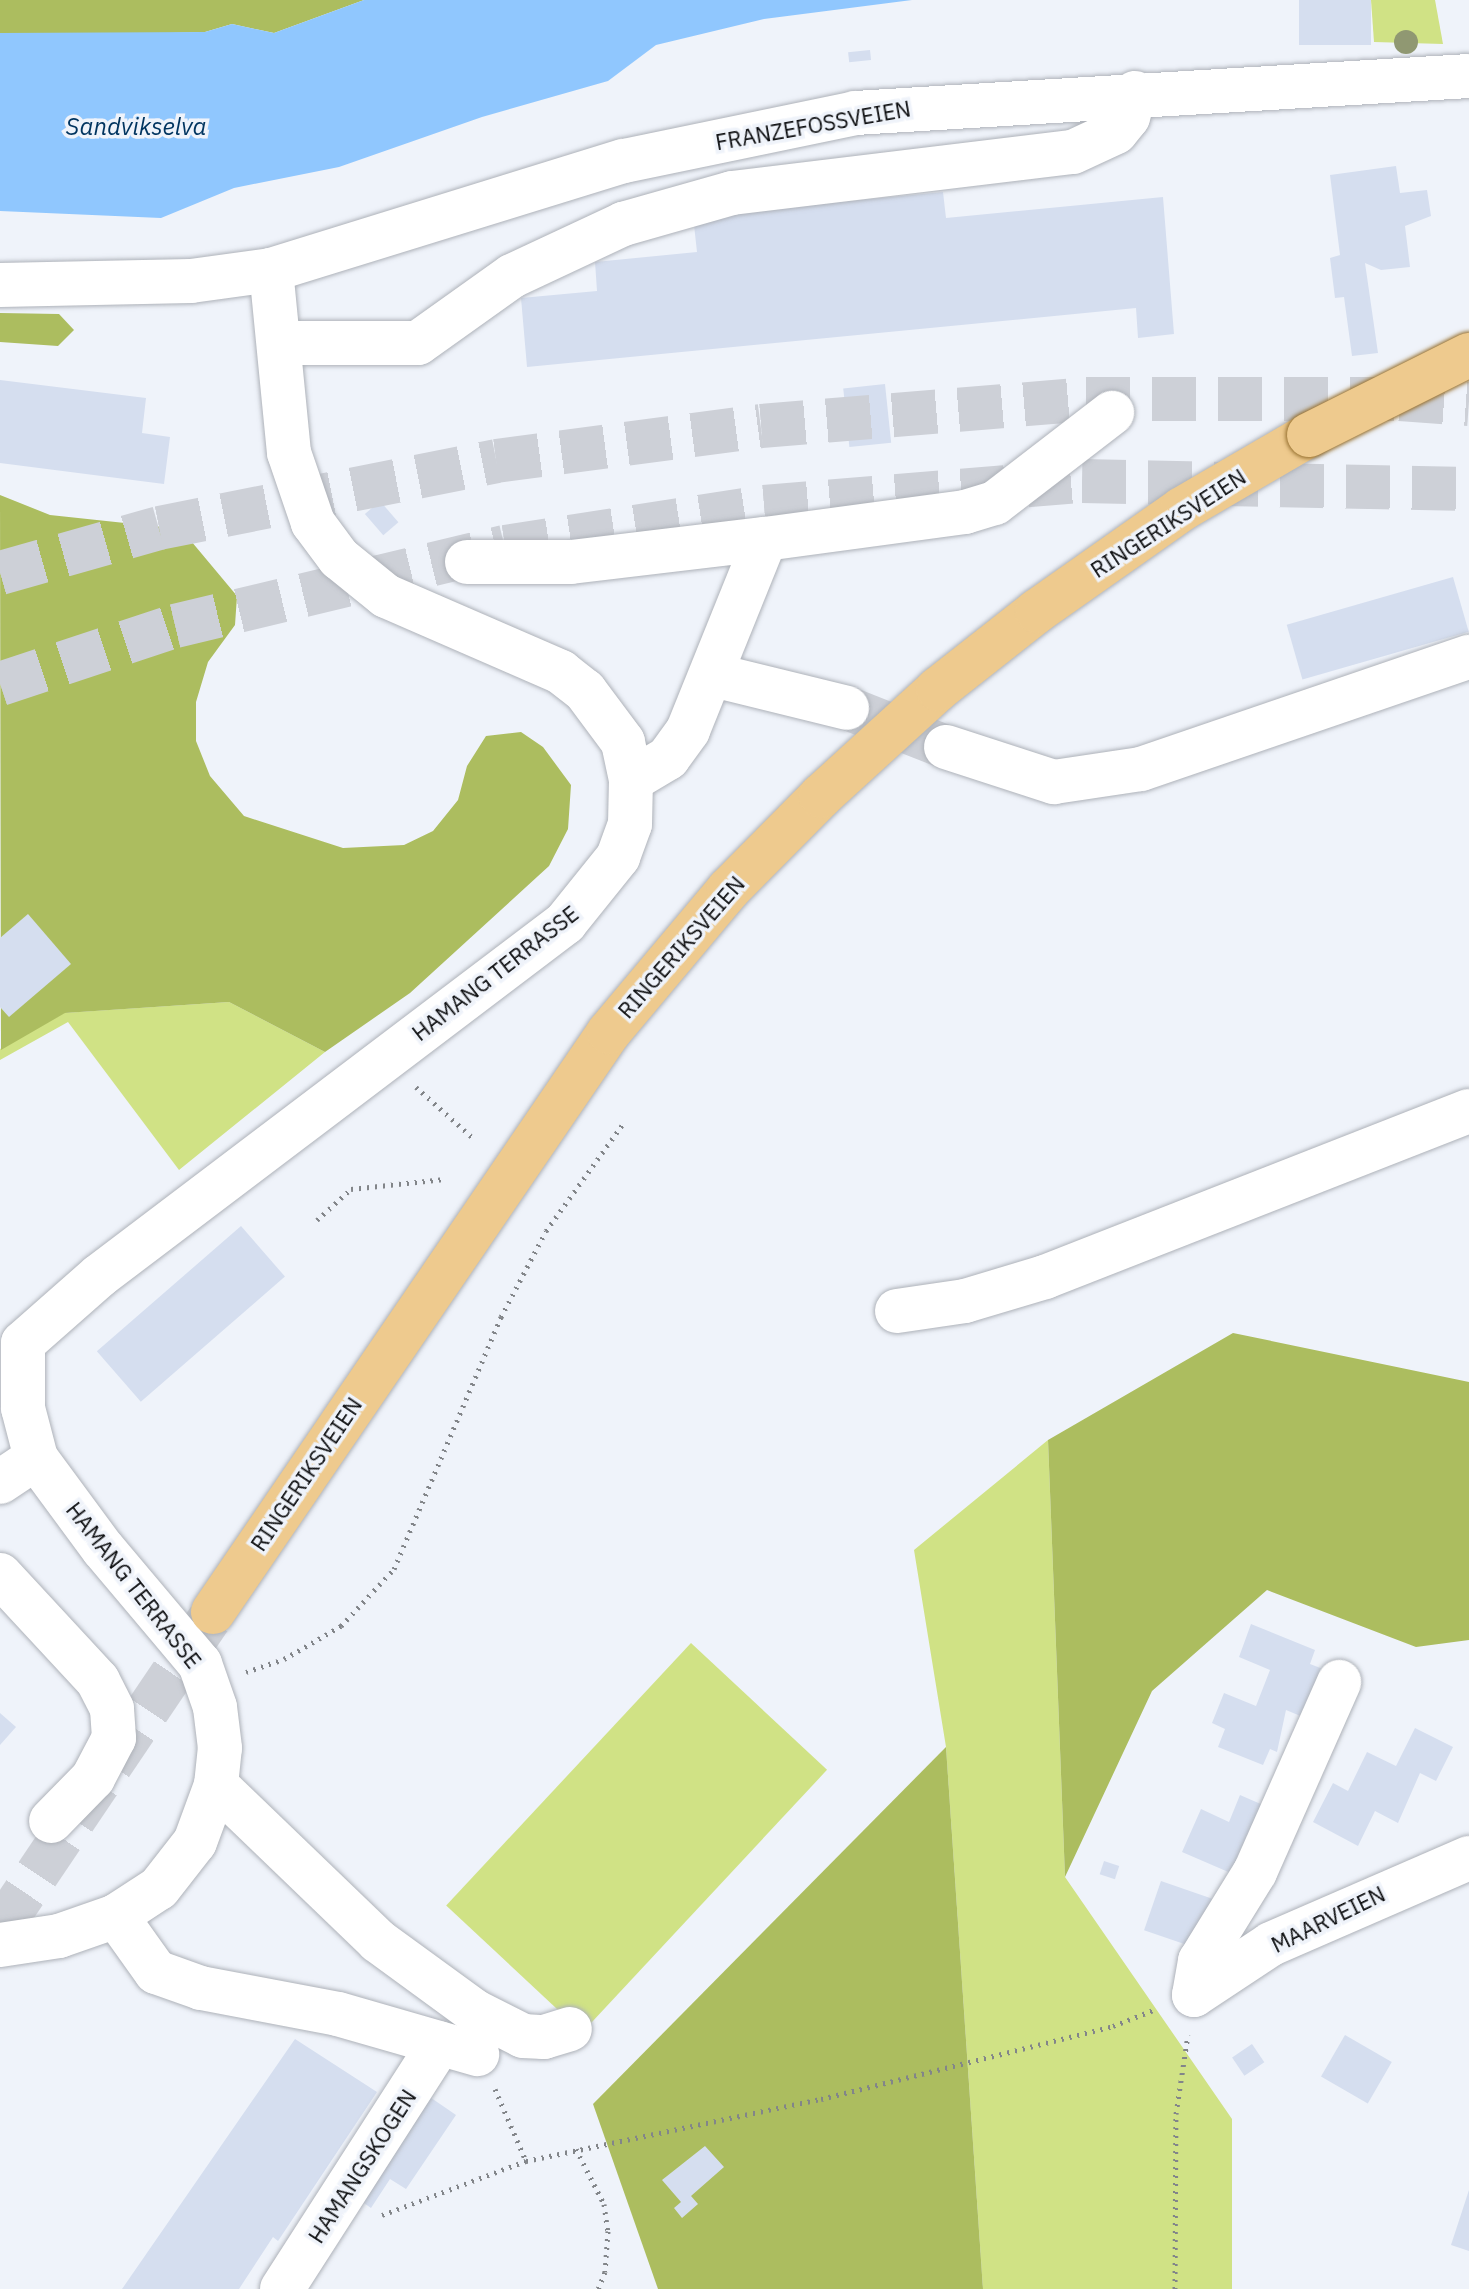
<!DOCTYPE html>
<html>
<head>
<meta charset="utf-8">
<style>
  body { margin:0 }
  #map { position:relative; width:1469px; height:2289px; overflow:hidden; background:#eff3fa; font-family:"IBM Plex Sans",sans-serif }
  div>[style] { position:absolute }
  .green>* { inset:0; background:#d0e285; transform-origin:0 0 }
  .forest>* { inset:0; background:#acbd5f }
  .water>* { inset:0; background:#90c7fe }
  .building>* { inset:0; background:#d5deef; transform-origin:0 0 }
  .minor-tunnel>* { height:44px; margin-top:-22px; transform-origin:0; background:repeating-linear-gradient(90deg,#cdd0d7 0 44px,transparent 0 66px) }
  .major-tunnel>* { height:44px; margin-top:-22px; transform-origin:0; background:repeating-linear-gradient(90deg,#cdd0d7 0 44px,transparent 0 66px) }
  .highway-tunnel>* { height:44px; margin-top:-22px; transform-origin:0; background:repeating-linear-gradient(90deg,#cdd0d7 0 44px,transparent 0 66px) }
  .path>* { height:5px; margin-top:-2.5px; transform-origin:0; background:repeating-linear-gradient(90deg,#828589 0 2px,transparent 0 8px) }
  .roads { filter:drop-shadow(0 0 2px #aeb2b9) drop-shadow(0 0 2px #aeb2b9) }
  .minor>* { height:44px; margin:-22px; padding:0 22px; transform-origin:22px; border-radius:22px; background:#fff }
  .major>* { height:44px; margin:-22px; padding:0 22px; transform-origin:22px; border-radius:22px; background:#eeca8e }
  .bridges { filter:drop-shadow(0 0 2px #977130) drop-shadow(0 0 2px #977130) }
  .major-bridge>* { height:44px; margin:-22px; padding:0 22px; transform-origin:22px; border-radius:22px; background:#eeca8e }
  .trees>* { width:24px; height:24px; margin:-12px; border-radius:50%; background:#909872 }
  span { translate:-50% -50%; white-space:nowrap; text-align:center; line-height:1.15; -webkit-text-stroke:7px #eff3fa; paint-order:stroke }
  .street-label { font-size:22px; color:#0c0d0f }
  .water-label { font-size:24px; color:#00345f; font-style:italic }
</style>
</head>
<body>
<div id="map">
  <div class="green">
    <div style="clip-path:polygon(1371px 0,1435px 0,1443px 44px,1374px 42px)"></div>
    <div style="clip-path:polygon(229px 1002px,325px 1052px,179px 1170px,68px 1022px,0 1060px,0 1049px,64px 1013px)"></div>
    <div style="clip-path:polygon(1048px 1440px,1065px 1877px,1232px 2119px,1232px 2289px,983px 2289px,946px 1747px,914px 1550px)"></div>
    <div style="left:691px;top:1643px;width:186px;height:359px;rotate:43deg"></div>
  </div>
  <div class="forest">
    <div style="clip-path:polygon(0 0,364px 0,274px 33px,232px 24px,205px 32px,67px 36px,0 33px)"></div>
    <div style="clip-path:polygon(0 313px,59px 314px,74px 330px,58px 346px,0 342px)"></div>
    <div style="clip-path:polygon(0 495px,50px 515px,181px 529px,237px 596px,235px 625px,208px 662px,196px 702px,196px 741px,210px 776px,244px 816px,343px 848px,404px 845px,433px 831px,458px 800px,467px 766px,486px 736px,521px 732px,543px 747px,571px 785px,568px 829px,549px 866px,410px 993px,325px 1052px,229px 1002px,65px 1013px,1px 1050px)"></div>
    <div style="clip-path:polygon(1233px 1333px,1469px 1382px,1469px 1640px,1416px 1647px,1267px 1590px,1152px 1691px,1065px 1877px,1048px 1440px)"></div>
    <div style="clip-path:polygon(946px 1747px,983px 2289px,658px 2289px,593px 2104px)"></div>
  </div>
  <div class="water">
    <div style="clip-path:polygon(364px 0,912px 0,764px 19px,656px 45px,608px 81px,482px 117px,339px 167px,234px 188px,161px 218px,0 211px,0 33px,205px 32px,232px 24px,274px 33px)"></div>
  </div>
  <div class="building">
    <div style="left:1299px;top:0;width:72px;height:45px"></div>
    <div style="left:870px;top:50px;width:10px;height:22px;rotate:84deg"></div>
    <div style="clip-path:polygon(1396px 166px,1400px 193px,1427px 190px,1431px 216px,1405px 226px,1410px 267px,1381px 270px,1365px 263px,1378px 353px,1352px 356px,1344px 297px,1335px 298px,1330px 258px,1340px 255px,1330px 175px)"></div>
    <div style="clip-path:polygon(943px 192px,946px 218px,1163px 197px,1174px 334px,1138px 338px,1136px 308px,527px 367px,521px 298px,597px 291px,595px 262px,697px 252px,693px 216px)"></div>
    <div style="clip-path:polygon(0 380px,146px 398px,142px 433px,170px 437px,164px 484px,0 463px)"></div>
    <div style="left:885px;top:384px;width:59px;height:42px;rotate:84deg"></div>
    <div style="left:380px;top:501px;width:28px;height:20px;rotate:49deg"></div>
    <div style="left:1453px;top:577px;width:57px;height:173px;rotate:74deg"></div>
    <div style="clip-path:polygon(28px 914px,71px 964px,9px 1017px,0 1007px,0 938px)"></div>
    <div style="left:241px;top:1226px;width:67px;height:191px;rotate:49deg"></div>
    <div style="clip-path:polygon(1251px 1624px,1315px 1650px,1310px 1664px,1323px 1669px,1303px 1717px,1286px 1710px,1277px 1752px,1270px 1749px,1263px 1765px,1218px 1747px,1225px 1729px,1212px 1723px,1224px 1693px,1256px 1706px,1270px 1670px,1239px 1657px)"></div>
    <div style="clip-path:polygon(0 1713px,16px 1727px,0 1745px)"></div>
    <div style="clip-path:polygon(1415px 1728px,1453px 1747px,1436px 1781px,1420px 1773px,1398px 1823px,1375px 1811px,1358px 1846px,1313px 1822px,1333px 1783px,1348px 1791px,1367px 1752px,1396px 1766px)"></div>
    <div style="clip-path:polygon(1240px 1795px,1263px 1805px,1233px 1874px,1182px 1852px,1201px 1809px,1229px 1822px)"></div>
    <div style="left:1104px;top:1861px;width:16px;height:14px;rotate:18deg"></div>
    <div style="left:1161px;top:1881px;width:58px;height:52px;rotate:19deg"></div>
    <div style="left:1345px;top:2035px;width:54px;height:48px;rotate:30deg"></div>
    <div style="clip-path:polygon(295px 2039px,377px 2092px,278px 2241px,273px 2237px,239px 2289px,122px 2289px)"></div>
    <div style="left:1252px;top:2044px;width:22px;height:24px;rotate:56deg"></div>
    <div style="clip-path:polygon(424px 2093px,456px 2115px,406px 2189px,390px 2179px,371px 2208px,354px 2196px)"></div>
    <div style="clip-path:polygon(705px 2146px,724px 2167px,691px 2196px,698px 2204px,682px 2218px,674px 2208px,681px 2202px,662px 2180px)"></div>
    <div style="clip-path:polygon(1469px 2190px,1469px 2251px,1451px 2245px)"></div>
  </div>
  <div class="minor-tunnel">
    <div style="left:847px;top:708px;width:106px;rotate:21.5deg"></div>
  </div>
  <div class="major-tunnel">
    <div style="left:0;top:1929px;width:374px;rotate:-56deg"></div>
  </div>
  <div class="highway-tunnel">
    <div style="left:0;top:573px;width:165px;rotate:-15.8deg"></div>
    <div style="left:159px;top:528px;width:344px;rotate:-11.2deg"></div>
    <div style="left:496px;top:461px;width:267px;rotate:-7.5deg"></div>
    <div style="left:761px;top:426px;width:326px;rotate:-4.7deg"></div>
    <div style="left:1086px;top:399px;width:314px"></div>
    <div style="left:1400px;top:399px;width:69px;rotate:4.1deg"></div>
    <div style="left:0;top:684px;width:184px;rotate:-18.3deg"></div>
    <div style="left:175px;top:626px;width:339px;rotate:-13.5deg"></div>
    <div style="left:505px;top:547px;width:262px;rotate:-8.8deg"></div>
    <div style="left:764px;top:507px;width:319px;rotate:-4.7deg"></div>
    <div style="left:1082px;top:481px;width:387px;rotate:1.2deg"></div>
  </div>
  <div class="path">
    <div style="left:416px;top:1087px;width:75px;rotate:41.8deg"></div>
    <div style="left:317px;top:1220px;width:46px;rotate:-42.4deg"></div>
    <div style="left:351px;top:1189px;width:94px;rotate:-6.1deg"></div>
    <div style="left:246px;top:1672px;width:40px;rotate:-18.9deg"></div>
    <div style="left:284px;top:1659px;width:66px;rotate:-30.1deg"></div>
    <div style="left:341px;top:1626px;width:78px;rotate:-47.1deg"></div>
    <div style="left:394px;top:1569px;width:274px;rotate:-67deg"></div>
    <div style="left:501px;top:1317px;width:97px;rotate:-62.4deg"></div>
    <div style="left:546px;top:1231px;width:135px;rotate:-54.3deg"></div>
    <div style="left:495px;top:2089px;width:78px;rotate:66.7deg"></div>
    <div style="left:576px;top:2149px;width:62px;rotate:63deg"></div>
    <div style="left:604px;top:2204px;width:27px;rotate:82deg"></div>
    <div style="left:608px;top:2231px;width:41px;rotate:94.2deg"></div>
    <div style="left:605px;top:2272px;width:18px;rotate:112deg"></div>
    <div style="left:382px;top:2215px;width:154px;rotate:-20.6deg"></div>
    <div style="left:526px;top:2161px;width:301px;rotate:-11.9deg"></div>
    <div style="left:821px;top:2099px;width:301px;rotate:-14deg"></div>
    <div style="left:1113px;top:2026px;width:46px;rotate:-21.6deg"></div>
    <div style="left:1175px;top:2289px;width:175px;rotate:-89.7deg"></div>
    <div style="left:1176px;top:2114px;width:80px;rotate:-81.4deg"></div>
  </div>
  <div class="roads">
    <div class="minor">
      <div style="left:0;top:285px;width:191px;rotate:-1.2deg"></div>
      <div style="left:191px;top:281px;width:81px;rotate:-7.8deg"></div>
      <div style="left:271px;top:270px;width:369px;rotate:-17.2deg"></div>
      <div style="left:624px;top:161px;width:236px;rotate:-11.7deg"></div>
      <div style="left:855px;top:113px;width:615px;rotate:-3.45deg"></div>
      <div style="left:279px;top:343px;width:139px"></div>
      <div style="left:418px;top:343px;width:115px;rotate:-35.5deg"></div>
      <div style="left:512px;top:276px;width:123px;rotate:-25.1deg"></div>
      <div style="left:623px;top:224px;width:113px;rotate:-15.9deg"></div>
      <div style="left:732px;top:193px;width:343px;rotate:-6.9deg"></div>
      <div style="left:1073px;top:152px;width:47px;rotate:-24.9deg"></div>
      <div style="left:1116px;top:132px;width:19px;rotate:-51deg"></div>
      <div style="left:1128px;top:117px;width:25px;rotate:-74deg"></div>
      <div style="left:467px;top:562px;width:104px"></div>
      <div style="left:571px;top:562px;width:195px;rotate:-6.8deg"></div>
      <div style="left:713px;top:675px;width:138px;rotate:13.8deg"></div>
      <div style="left:946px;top:747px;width:114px;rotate:18deg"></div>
      <div style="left:1054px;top:782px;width:88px;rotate:-8.5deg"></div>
      <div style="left:1141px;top:769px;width:347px;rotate:-18.9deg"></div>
      <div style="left:631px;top:780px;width:43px;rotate:-30.7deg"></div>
      <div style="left:668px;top:758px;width:34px;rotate:-54deg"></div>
      <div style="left:688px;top:730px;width:206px;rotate:-68deg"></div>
      <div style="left:765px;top:539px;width:202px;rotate:-7.7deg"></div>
      <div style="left:965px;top:512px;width:31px;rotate:-17deg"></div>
      <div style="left:995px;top:503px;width:148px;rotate:-37.6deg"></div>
      <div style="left:897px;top:1311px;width:69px;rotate:-8.4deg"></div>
      <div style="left:965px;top:1301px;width:84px;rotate:-16.7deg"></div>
      <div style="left:1045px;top:1277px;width:455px;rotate:-21.4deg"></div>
      <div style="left:0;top:1482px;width:43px;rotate:-33.7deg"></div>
      <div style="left:0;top:1575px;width:144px;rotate:47.2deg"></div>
      <div style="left:98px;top:1681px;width:31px;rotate:63deg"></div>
      <div style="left:112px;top:1709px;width:29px;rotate:86deg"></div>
      <div style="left:114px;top:1738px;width:45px;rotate:117.7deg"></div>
      <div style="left:93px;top:1778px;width:60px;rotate:134.3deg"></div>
      <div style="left:216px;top:1785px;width:225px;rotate:43.9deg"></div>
      <div style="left:378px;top:1941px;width:119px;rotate:36.1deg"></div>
      <div style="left:474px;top:2011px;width:55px;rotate:27deg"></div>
      <div style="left:523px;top:2036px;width:21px;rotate:3deg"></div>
      <div style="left:544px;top:2037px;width:27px;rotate:-17deg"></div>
      <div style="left:116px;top:1916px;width:69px;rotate:54.5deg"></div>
      <div style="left:156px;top:1972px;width:48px;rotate:19.6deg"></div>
      <div style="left:201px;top:1988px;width:139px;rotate:10.7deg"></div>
      <div style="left:338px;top:2014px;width:145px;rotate:16.1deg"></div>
      <div style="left:0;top:1945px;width:60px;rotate:-8.7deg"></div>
      <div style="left:59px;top:1936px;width:60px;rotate:-19.3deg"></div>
      <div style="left:116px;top:1916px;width:51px;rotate:-33.1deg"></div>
      <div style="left:159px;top:1888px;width:58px;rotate:-52deg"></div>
      <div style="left:195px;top:1842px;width:61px;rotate:-69.8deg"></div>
      <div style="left:216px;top:1785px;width:37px;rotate:-84deg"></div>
      <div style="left:220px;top:1748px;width:41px;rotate:-97deg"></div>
      <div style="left:215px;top:1707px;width:46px;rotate:-109.2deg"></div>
      <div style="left:200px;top:1664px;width:150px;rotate:-130.1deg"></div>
      <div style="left:103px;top:1549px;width:113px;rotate:-126.4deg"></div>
      <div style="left:36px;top:1458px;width:52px;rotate:-104.6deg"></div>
      <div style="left:23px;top:1408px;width:65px;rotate:-90deg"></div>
      <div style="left:23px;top:1343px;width:101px;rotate:-41.4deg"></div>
      <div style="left:99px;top:1276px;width:585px;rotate:-37.14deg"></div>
      <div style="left:565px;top:923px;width:85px;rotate:-51.2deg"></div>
      <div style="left:618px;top:857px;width:35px;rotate:-70deg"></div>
      <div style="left:630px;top:824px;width:44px;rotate:-88.7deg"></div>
      <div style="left:631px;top:780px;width:39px;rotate:-102deg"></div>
      <div style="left:623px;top:742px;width:64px;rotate:-126.7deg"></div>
      <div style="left:585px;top:691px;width:31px;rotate:-142deg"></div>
      <div style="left:561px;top:672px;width:191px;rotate:-156.5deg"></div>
      <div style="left:386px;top:596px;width:60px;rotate:-141deg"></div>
      <div style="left:339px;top:558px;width:44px;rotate:-126.6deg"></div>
      <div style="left:313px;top:523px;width:74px;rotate:-108.9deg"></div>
      <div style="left:289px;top:453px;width:184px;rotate:-95.6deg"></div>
      <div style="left:1194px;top:1995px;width:35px;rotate:-80deg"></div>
      <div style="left:1200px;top:1961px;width:105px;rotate:-58.3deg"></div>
      <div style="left:1255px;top:1872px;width:208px;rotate:-66.1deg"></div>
      <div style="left:1194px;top:1995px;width:92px;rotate:-33.5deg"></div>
      <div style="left:1271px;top:1944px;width:216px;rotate:-23.5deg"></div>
      <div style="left:282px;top:2289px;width:292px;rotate:-57.3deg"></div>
    </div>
    <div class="major">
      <div style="left:213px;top:1612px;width:702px;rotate:-55.68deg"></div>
      <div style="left:609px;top:1032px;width:187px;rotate:-50deg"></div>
      <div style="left:729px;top:889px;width:131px;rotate:-45.3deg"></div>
      <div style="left:821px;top:796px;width:159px;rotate:-42.4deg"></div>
      <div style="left:938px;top:689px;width:126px;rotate:-38.2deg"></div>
      <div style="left:1037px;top:611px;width:177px;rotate:-35.1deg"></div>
      <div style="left:1182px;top:509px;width:147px;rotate:-30.2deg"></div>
    </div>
  </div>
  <div class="bridges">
    <div class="major-bridge">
      <div style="left:1309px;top:435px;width:179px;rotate:-26.6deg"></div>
    </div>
  </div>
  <div class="trees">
    <div style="left:1406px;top:42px"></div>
  </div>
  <div class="street-label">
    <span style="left:813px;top:125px;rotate:-10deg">FRANZEFOSSVEIEN</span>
    <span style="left:1168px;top:523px;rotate:-33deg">RINGERIKSVEIEN</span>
    <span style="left:681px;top:947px;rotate:-49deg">RINGERIKSVEIEN</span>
    <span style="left:495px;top:973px;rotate:-38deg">HAMANG TERRASSE</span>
    <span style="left:306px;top:1474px;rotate:-56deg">RINGERIKSVEIEN</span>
    <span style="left:134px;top:1585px;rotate:52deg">HAMANG TERRASSE</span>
    <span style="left:1328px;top:1919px;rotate:-26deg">MAARVEIEN</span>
    <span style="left:362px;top:2166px;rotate:-57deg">HAMANGSKOGEN</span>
  </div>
  <div class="water-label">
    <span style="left:136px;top:127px">Sandvikselva</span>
  </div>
</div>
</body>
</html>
